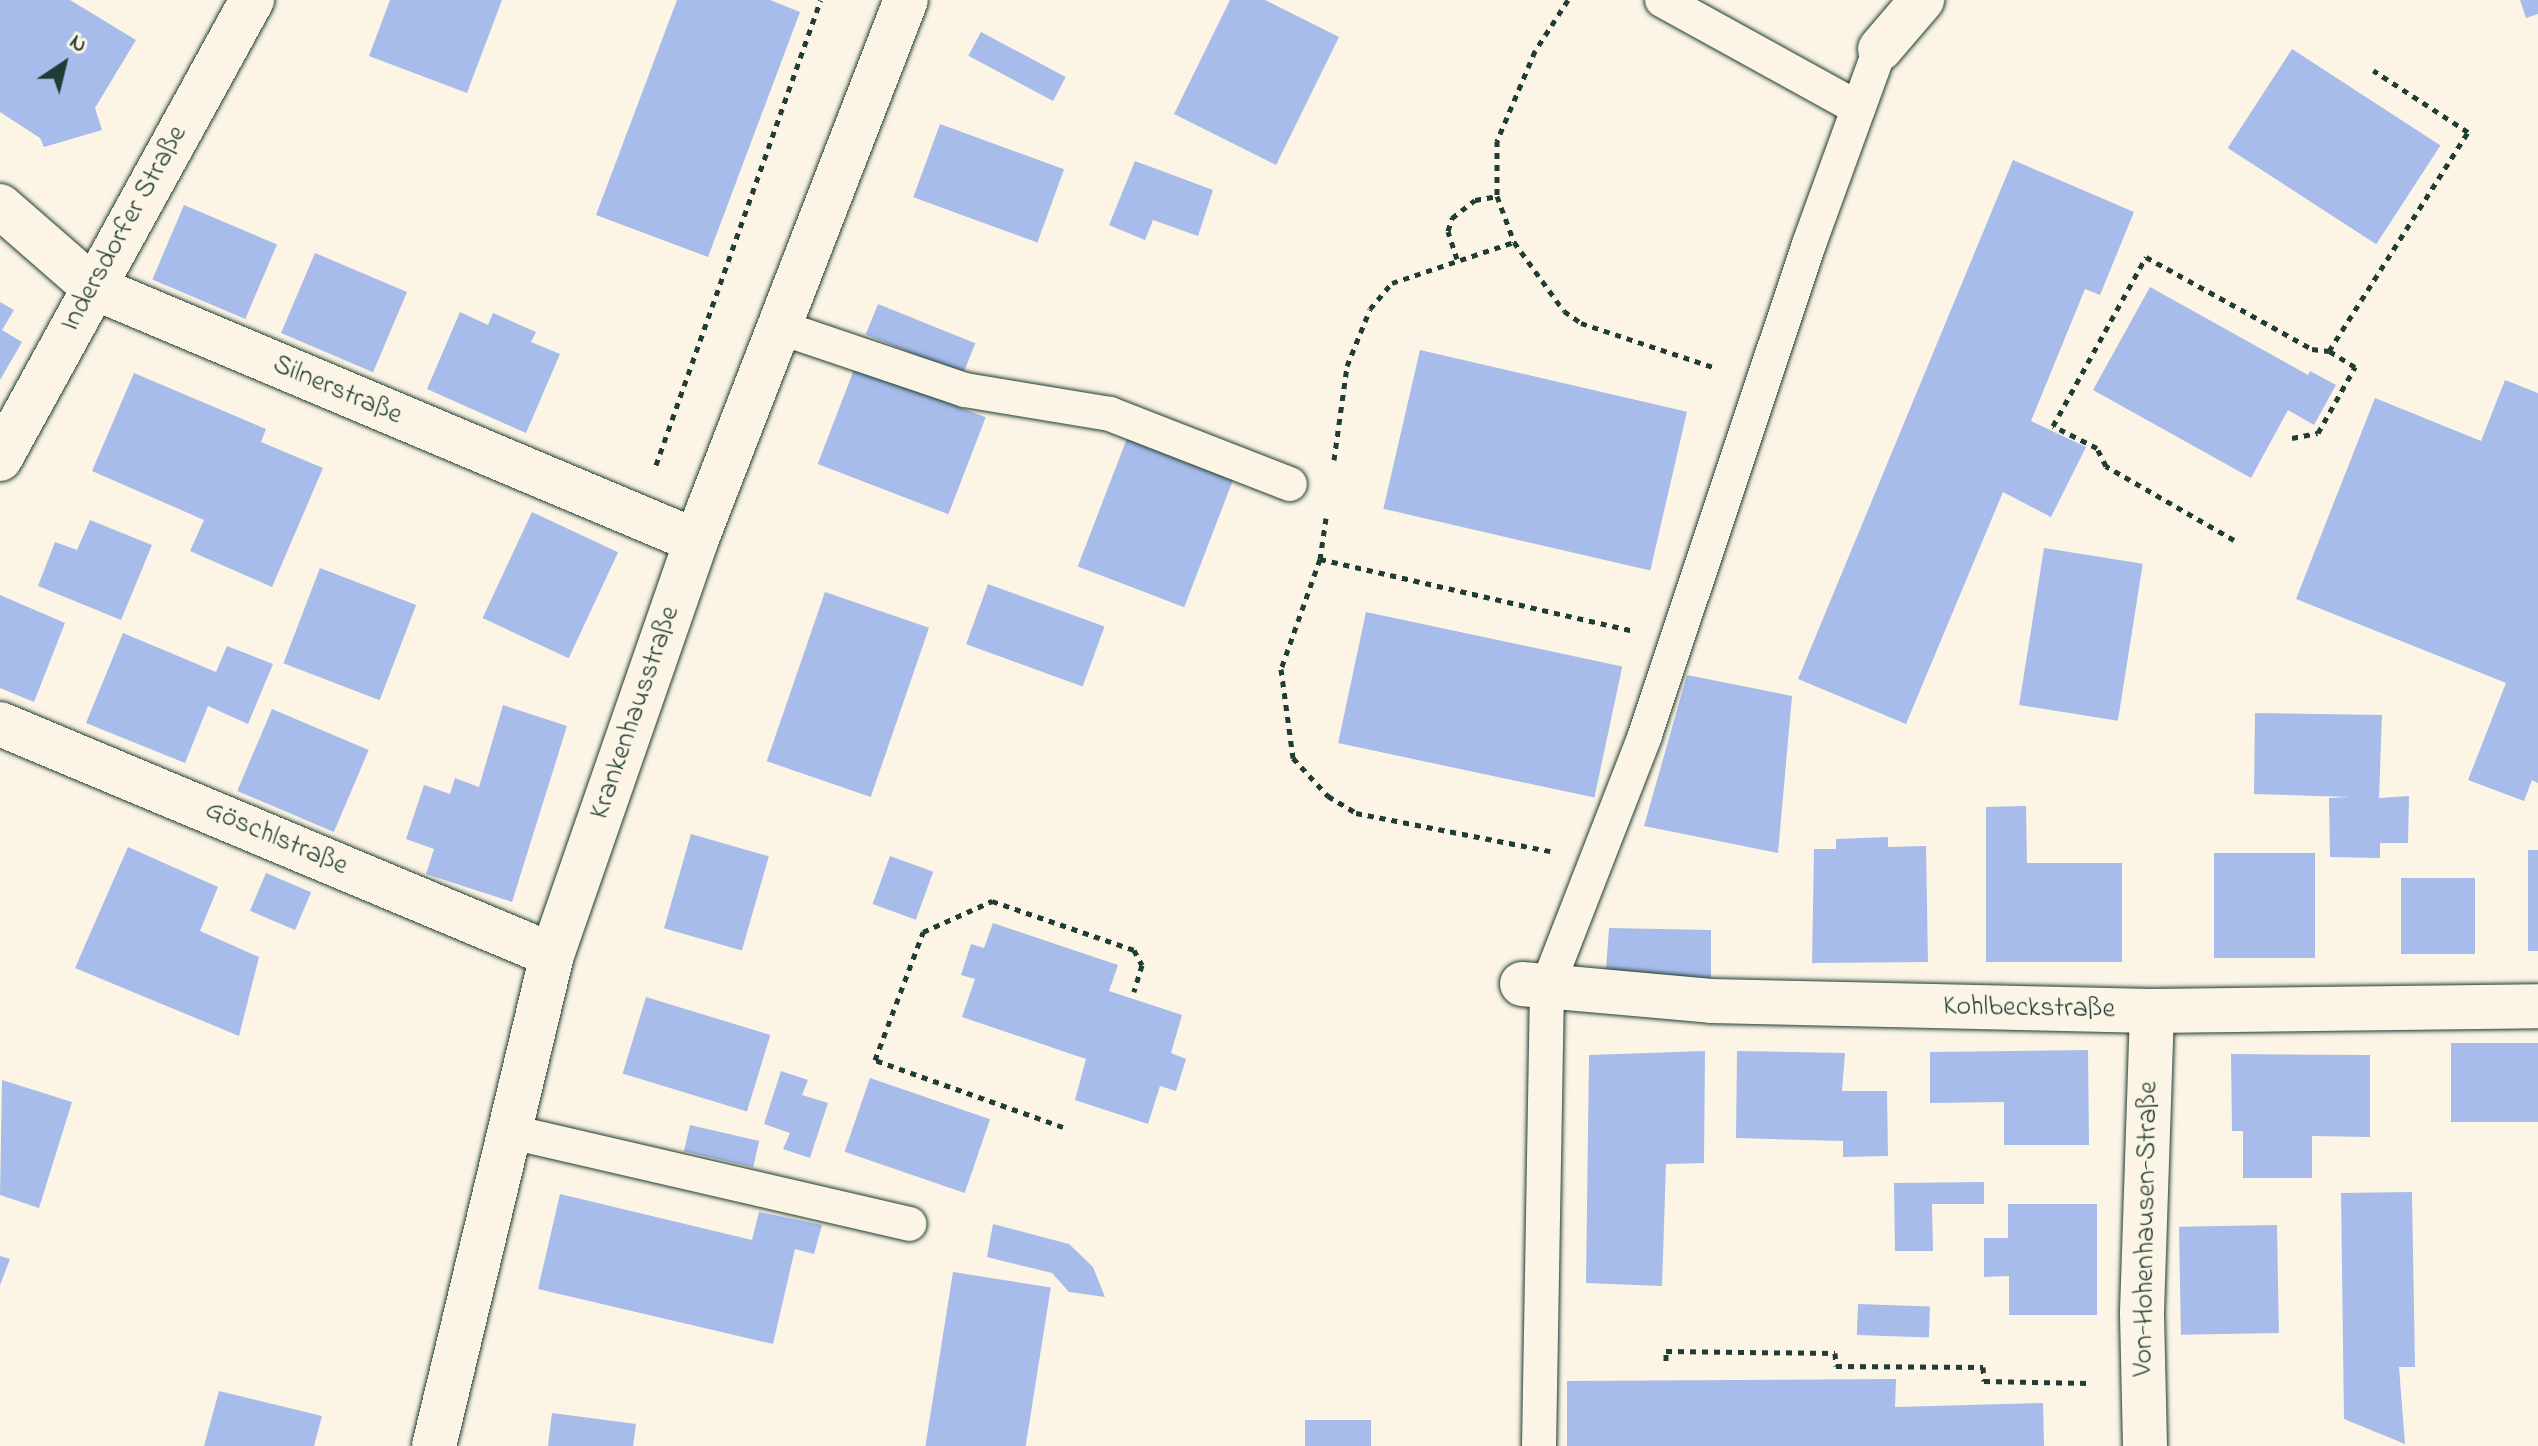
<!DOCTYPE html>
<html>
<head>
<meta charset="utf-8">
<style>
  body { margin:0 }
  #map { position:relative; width:2538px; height:1446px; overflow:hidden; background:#fcf5e5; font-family:"Indie Flower",sans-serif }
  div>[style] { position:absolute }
  .building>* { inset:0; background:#a7bcea; transform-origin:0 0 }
  .path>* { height:5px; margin-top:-2.5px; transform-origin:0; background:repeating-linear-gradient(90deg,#1f3d34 0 6px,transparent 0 12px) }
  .roads { filter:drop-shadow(0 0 2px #1f3d34) drop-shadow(0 0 2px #1f3d34) }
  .lane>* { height:34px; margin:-17px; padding:0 17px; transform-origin:17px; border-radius:17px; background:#fcf5e5 }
  .street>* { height:44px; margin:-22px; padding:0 22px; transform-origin:22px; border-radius:22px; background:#fcf5e5 }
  span { translate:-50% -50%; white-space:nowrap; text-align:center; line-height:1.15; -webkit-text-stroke:8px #fcf5e5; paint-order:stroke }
  .street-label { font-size:28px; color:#1f3d34 }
  .north { position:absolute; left:24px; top:24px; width:80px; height:80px; -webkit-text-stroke:6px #fcf5e5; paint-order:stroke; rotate:35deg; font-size:22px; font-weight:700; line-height:32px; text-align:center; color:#1f3d34 }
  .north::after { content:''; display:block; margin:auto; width:28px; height:36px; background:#1f3d34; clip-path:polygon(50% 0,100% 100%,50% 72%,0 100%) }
</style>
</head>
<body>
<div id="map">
  <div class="building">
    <div style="clip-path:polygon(0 0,70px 0,136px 40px,95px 108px,102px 130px,44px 147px,40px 138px,0 112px)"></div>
    <div style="clip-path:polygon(390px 0,502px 0,467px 93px,369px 56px)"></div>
    <div style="clip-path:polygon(677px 0,770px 0,800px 12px,708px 257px,596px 215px)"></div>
    <div style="clip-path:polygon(1230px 0,1265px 0,1339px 37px,1276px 165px,1174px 114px)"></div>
    <div style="clip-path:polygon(2520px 0,2538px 0,2538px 14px,2526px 18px)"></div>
    <div style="left:981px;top:32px;width:96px;height:27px;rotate:28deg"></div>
    <div style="left:2292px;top:49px;width:177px;height:118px;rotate:33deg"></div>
    <div style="left:940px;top:124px;width:132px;height:78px;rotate:20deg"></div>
    <div style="clip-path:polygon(2013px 160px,2134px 212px,2100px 295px,2085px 289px,2031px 421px,2086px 447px,2051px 517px,2003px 492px,1906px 724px,1798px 679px)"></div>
    <div style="clip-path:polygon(1135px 161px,1213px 190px,1198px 236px,1153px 220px,1145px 240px,1109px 225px)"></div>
    <div style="left:184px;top:205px;width:101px;height:81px;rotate:23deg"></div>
    <div style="left:315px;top:253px;width:100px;height:87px;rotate:23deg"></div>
    <div style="clip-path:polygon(2150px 287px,2308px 375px,2310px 371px,2336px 385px,2314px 425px,2288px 410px,2251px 478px,2093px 390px)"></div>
    <div style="clip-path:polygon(0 302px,14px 310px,2px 330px,22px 342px,0 380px)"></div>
    <div style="left:878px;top:304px;width:105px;height:33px;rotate:22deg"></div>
    <div style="clip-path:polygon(460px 312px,488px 325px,493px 313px,536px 332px,531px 342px,560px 354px,526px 433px,427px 389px)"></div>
    <div style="left:1420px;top:350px;width:274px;height:163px;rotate:13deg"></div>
    <div style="left:855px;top:367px;width:140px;height:104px;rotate:21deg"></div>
    <div style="clip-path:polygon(134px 373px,266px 429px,261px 442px,323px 468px,272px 587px,190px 551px,204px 520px,92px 471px)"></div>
    <div style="clip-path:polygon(2505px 380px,2538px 393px,2538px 783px,2532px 780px,2524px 801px,2468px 780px,2506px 683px,2296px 599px,2375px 398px,2481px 441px)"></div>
    <div style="left:1129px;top:433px;width:114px;height:143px;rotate:21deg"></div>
    <div style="left:532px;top:512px;width:95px;height:117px;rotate:25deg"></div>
    <div style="clip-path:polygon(90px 520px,152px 545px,121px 620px,38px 586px,55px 542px,77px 550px)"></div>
    <div style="left:2044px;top:548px;width:100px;height:159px;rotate:9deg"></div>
    <div style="left:320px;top:568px;width:103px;height:102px;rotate:21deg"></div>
    <div style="left:988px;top:584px;width:124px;height:64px;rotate:20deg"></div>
    <div style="left:825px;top:592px;width:110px;height:179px;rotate:19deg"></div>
    <div style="clip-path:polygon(0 595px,65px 623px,34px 702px,0 688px)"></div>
    <div style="left:1366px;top:612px;width:262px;height:134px;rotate:12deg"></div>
    <div style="clip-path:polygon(123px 633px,216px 672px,227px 646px,273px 664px,248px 724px,208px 706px,185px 763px,86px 723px)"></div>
    <div style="clip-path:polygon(1687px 675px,1792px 696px,1778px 853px,1644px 826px)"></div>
    <div style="clip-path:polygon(503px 705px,567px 726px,512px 902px,426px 874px,434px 849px,406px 839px,424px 785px,450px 794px,455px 778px,479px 787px)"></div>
    <div style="left:272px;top:709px;width:105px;height:89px;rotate:23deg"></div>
    <div style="clip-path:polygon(2255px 713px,2382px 715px,2379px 798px,2409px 796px,2408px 843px,2380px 843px,2380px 858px,2330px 857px,2329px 798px,2350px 797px,2254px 794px)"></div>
    <div style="clip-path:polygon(2026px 806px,2027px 863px,2122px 863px,2122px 962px,1986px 962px,1986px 807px)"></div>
    <div style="left:691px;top:834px;width:81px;height:98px;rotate:16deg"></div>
    <div style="clip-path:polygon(1888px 837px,1888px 847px,1926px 846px,1928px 962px,1812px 963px,1814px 849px,1836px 849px,1836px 839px)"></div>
    <div style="clip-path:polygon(128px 847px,218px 887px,200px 931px,259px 957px,239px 1036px,75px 968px)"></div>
    <div style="left:2528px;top:850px;width:10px;height:101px"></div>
    <div style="left:2214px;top:853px;width:101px;height:105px"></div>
    <div style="left:890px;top:856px;width:46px;height:51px;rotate:20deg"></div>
    <div style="left:266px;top:873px;width:49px;height:41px;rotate:23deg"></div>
    <div style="left:2401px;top:878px;width:74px;height:76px"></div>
    <div style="clip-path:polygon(993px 923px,1118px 965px,1109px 991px,1182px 1015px,1171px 1053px,1186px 1059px,1176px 1091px,1160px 1086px,1148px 1124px,1075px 1100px,1086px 1059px,962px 1017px,975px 979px,961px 975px,971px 944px,984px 948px)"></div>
    <div style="clip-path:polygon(1609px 928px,1711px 930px,1711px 981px,1606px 970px)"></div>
    <div style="left:646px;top:997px;width:130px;height:80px;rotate:17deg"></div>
    <div style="left:2538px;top:1043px;width:79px;height:87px;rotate:90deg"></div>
    <div style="clip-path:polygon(2088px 1050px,2089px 1145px,2004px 1145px,2004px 1102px,1930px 1103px,1930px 1052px)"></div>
    <div style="clip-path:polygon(1705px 1051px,1704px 1163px,1666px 1164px,1662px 1286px,1586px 1283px,1589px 1055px)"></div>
    <div style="clip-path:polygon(1737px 1051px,1845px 1053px,1842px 1091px,1887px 1091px,1888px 1156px,1843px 1157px,1843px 1141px,1736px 1138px)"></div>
    <div style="clip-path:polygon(2231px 1054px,2370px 1055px,2370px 1137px,2312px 1136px,2312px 1178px,2243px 1178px,2243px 1131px,2232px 1131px)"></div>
    <div style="clip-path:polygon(781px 1071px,808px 1080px,802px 1095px,828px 1103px,810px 1158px,783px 1149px,790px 1133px,764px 1124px)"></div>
    <div style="left:870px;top:1078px;width:127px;height:78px;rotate:19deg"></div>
    <div style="clip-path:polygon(2px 1080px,72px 1102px,39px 1208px,0 1195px)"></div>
    <div style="left:690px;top:1125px;width:71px;height:27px;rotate:13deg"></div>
    <div style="clip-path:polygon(1984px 1182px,1984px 1204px,1932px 1204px,1933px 1251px,1895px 1251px,1894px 1183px)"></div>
    <div style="clip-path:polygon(2412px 1192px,2415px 1367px,2399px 1367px,2405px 1444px,2344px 1419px,2341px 1193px)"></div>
    <div style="clip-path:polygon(560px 1194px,752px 1240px,759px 1212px,822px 1225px,814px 1254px,795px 1249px,773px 1344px,538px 1289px)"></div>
    <div style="clip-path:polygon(2008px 1204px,2097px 1204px,2097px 1315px,2009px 1315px,2009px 1276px,1984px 1277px,1984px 1238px,2008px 1238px)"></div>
    <div style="clip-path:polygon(993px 1224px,1069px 1244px,1093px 1267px,1105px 1297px,1069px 1292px,1052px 1273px,987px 1257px)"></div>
    <div style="left:2277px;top:1225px;width:108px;height:98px;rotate:89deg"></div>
    <div style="clip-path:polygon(0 1256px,10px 1259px,0 1285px)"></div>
    <div style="left:953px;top:1272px;width:99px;height:176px;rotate:9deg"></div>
    <div style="left:1858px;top:1304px;width:72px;height:31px;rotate:2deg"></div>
    <div style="clip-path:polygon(1896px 1379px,1895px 1407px,2043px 1403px,2044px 1446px,1567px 1446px,1567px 1381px)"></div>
    <div style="clip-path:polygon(219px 1391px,322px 1416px,314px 1446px,204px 1446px)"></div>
    <div style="clip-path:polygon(552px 1413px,636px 1424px,633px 1446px,548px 1446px)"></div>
    <div style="left:1371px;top:1420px;width:26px;height:66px;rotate:90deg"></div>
  </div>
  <div class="path">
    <div style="left:1568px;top:0;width:61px;rotate:122.9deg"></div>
    <div style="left:1535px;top:51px;width:98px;rotate:112.9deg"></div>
    <div style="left:1497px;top:141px;width:55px;rotate:90deg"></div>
    <div style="left:1497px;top:196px;width:49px;rotate:69.7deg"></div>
    <div style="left:1514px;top:242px;width:85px;rotate:54.1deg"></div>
    <div style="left:1564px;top:311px;width:21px;rotate:35deg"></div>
    <div style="left:1581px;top:323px;width:142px;rotate:18.4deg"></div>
    <div style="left:1457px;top:259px;width:29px;rotate:-108deg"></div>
    <div style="left:1448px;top:231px;width:14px;rotate:-73deg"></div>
    <div style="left:1452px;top:218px;width:29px;rotate:-38deg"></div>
    <div style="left:1475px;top:200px;width:22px;rotate:-10deg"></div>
    <div style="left:2292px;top:438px;width:26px;rotate:-11deg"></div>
    <div style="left:2318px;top:433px;width:76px;rotate:-60.7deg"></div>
    <div style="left:2355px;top:367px;width:31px;rotate:-148deg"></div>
    <div style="left:2329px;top:351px;width:259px;rotate:-57.6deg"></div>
    <div style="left:2468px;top:132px;width:113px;rotate:-146.9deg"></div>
    <div style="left:1334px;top:460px;width:95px;rotate:-82.1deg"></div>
    <div style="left:1347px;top:366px;width:61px;rotate:-68deg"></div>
    <div style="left:1370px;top:309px;width:34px;rotate:-50deg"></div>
    <div style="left:1392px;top:283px;width:129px;rotate:-18.6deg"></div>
    <div style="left:656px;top:465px;width:493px;rotate:-70.5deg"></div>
    <div style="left:1326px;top:518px;width:41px;rotate:98.3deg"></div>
    <div style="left:1320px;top:559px;width:117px;rotate:109.5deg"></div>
    <div style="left:1281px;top:669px;width:90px;rotate:82.3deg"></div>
    <div style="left:1293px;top:758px;width:52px;rotate:47.4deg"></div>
    <div style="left:1328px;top:796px;width:33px;rotate:31deg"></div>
    <div style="left:1356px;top:813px;width:198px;rotate:11.1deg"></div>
    <div style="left:2234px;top:540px;width:148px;rotate:-150deg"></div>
    <div style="left:2106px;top:466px;width:20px;rotate:-117deg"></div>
    <div style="left:2097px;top:448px;width:49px;rotate:-153.4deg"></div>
    <div style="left:2053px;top:426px;width:193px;rotate:-61.2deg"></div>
    <div style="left:2146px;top:257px;width:190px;rotate:29deg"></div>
    <div style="left:2312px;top:349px;width:17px;rotate:7deg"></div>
    <div style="left:1320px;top:559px;width:319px;rotate:12.9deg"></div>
    <div style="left:1063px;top:1127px;width:200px;rotate:-160.4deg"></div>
    <div style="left:875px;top:1060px;width:137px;rotate:-69.4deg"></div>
    <div style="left:923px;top:932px;width:76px;rotate:-24.2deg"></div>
    <div style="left:992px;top:901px;width:150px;rotate:19deg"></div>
    <div style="left:1134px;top:950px;width:17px;rotate:62deg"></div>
    <div style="left:1142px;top:965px;width:28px;rotate:107deg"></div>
    <div style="left:1666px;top:1361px;width:10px;rotate:-90deg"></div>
    <div style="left:1666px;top:1351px;width:169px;rotate:0.7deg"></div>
    <div style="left:1835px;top:1353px;width:13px;rotate:86deg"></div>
    <div style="left:1836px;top:1366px;width:147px;rotate:0.4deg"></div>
    <div style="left:1983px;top:1367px;width:14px;rotate:86deg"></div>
    <div style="left:1984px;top:1381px;width:107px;rotate:1.1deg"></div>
  </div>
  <div class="roads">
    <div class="lane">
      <div style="left:1662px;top:0;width:224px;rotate:28.9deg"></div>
      <div style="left:779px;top:327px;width:196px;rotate:18.7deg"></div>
      <div style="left:965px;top:390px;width:147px;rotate:9.4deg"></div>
      <div style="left:1110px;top:414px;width:193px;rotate:21.3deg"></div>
      <div style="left:507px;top:1131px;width:413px;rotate:13deg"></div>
      <div style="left:1539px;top:1446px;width:459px;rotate:-89deg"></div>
      <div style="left:1547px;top:987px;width:270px;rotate:-68.7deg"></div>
      <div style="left:1645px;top:735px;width:518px;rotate:-71.53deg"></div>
      <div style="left:1809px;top:244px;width:208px;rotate:-70deg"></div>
    </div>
    <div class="street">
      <div style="left:1880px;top:49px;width:65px;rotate:-49.4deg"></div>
      <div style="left:0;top:206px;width:123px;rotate:41.1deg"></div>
      <div style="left:93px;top:287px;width:654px;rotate:22.84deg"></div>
      <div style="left:0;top:459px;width:524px;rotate:-61.23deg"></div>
      <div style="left:0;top:724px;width:598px;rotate:22.71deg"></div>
      <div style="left:1522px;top:984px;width:190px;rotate:5.1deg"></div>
      <div style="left:1711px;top:1001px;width:441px;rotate:1.3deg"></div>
      <div style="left:2152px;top:1011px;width:386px;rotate:-0.7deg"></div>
      <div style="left:434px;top:1446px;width:505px;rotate:-76.49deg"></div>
      <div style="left:552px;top:955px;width:438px;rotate:-70.8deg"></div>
      <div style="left:696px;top:541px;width:580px;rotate:-68.79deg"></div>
      <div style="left:2145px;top:1446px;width:134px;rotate:-91.3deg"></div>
      <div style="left:2142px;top:1312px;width:301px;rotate:-88.1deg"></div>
    </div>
  </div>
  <div class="street-label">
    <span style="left:125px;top:229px;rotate:-61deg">Indersdorfer Straße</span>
    <span style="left:337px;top:391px;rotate:23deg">Silnerstraße</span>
    <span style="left:636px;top:713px;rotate:-71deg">Krankenhausstraße</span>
    <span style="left:276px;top:839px;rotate:23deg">Göschlstraße</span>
    <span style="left:2029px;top:1009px;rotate:1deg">Kohlbeckstraße</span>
    <span style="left:2147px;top:1229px;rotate:-89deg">Von-Hohenhausen-Straße</span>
  </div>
  <div class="north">N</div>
</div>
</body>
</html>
